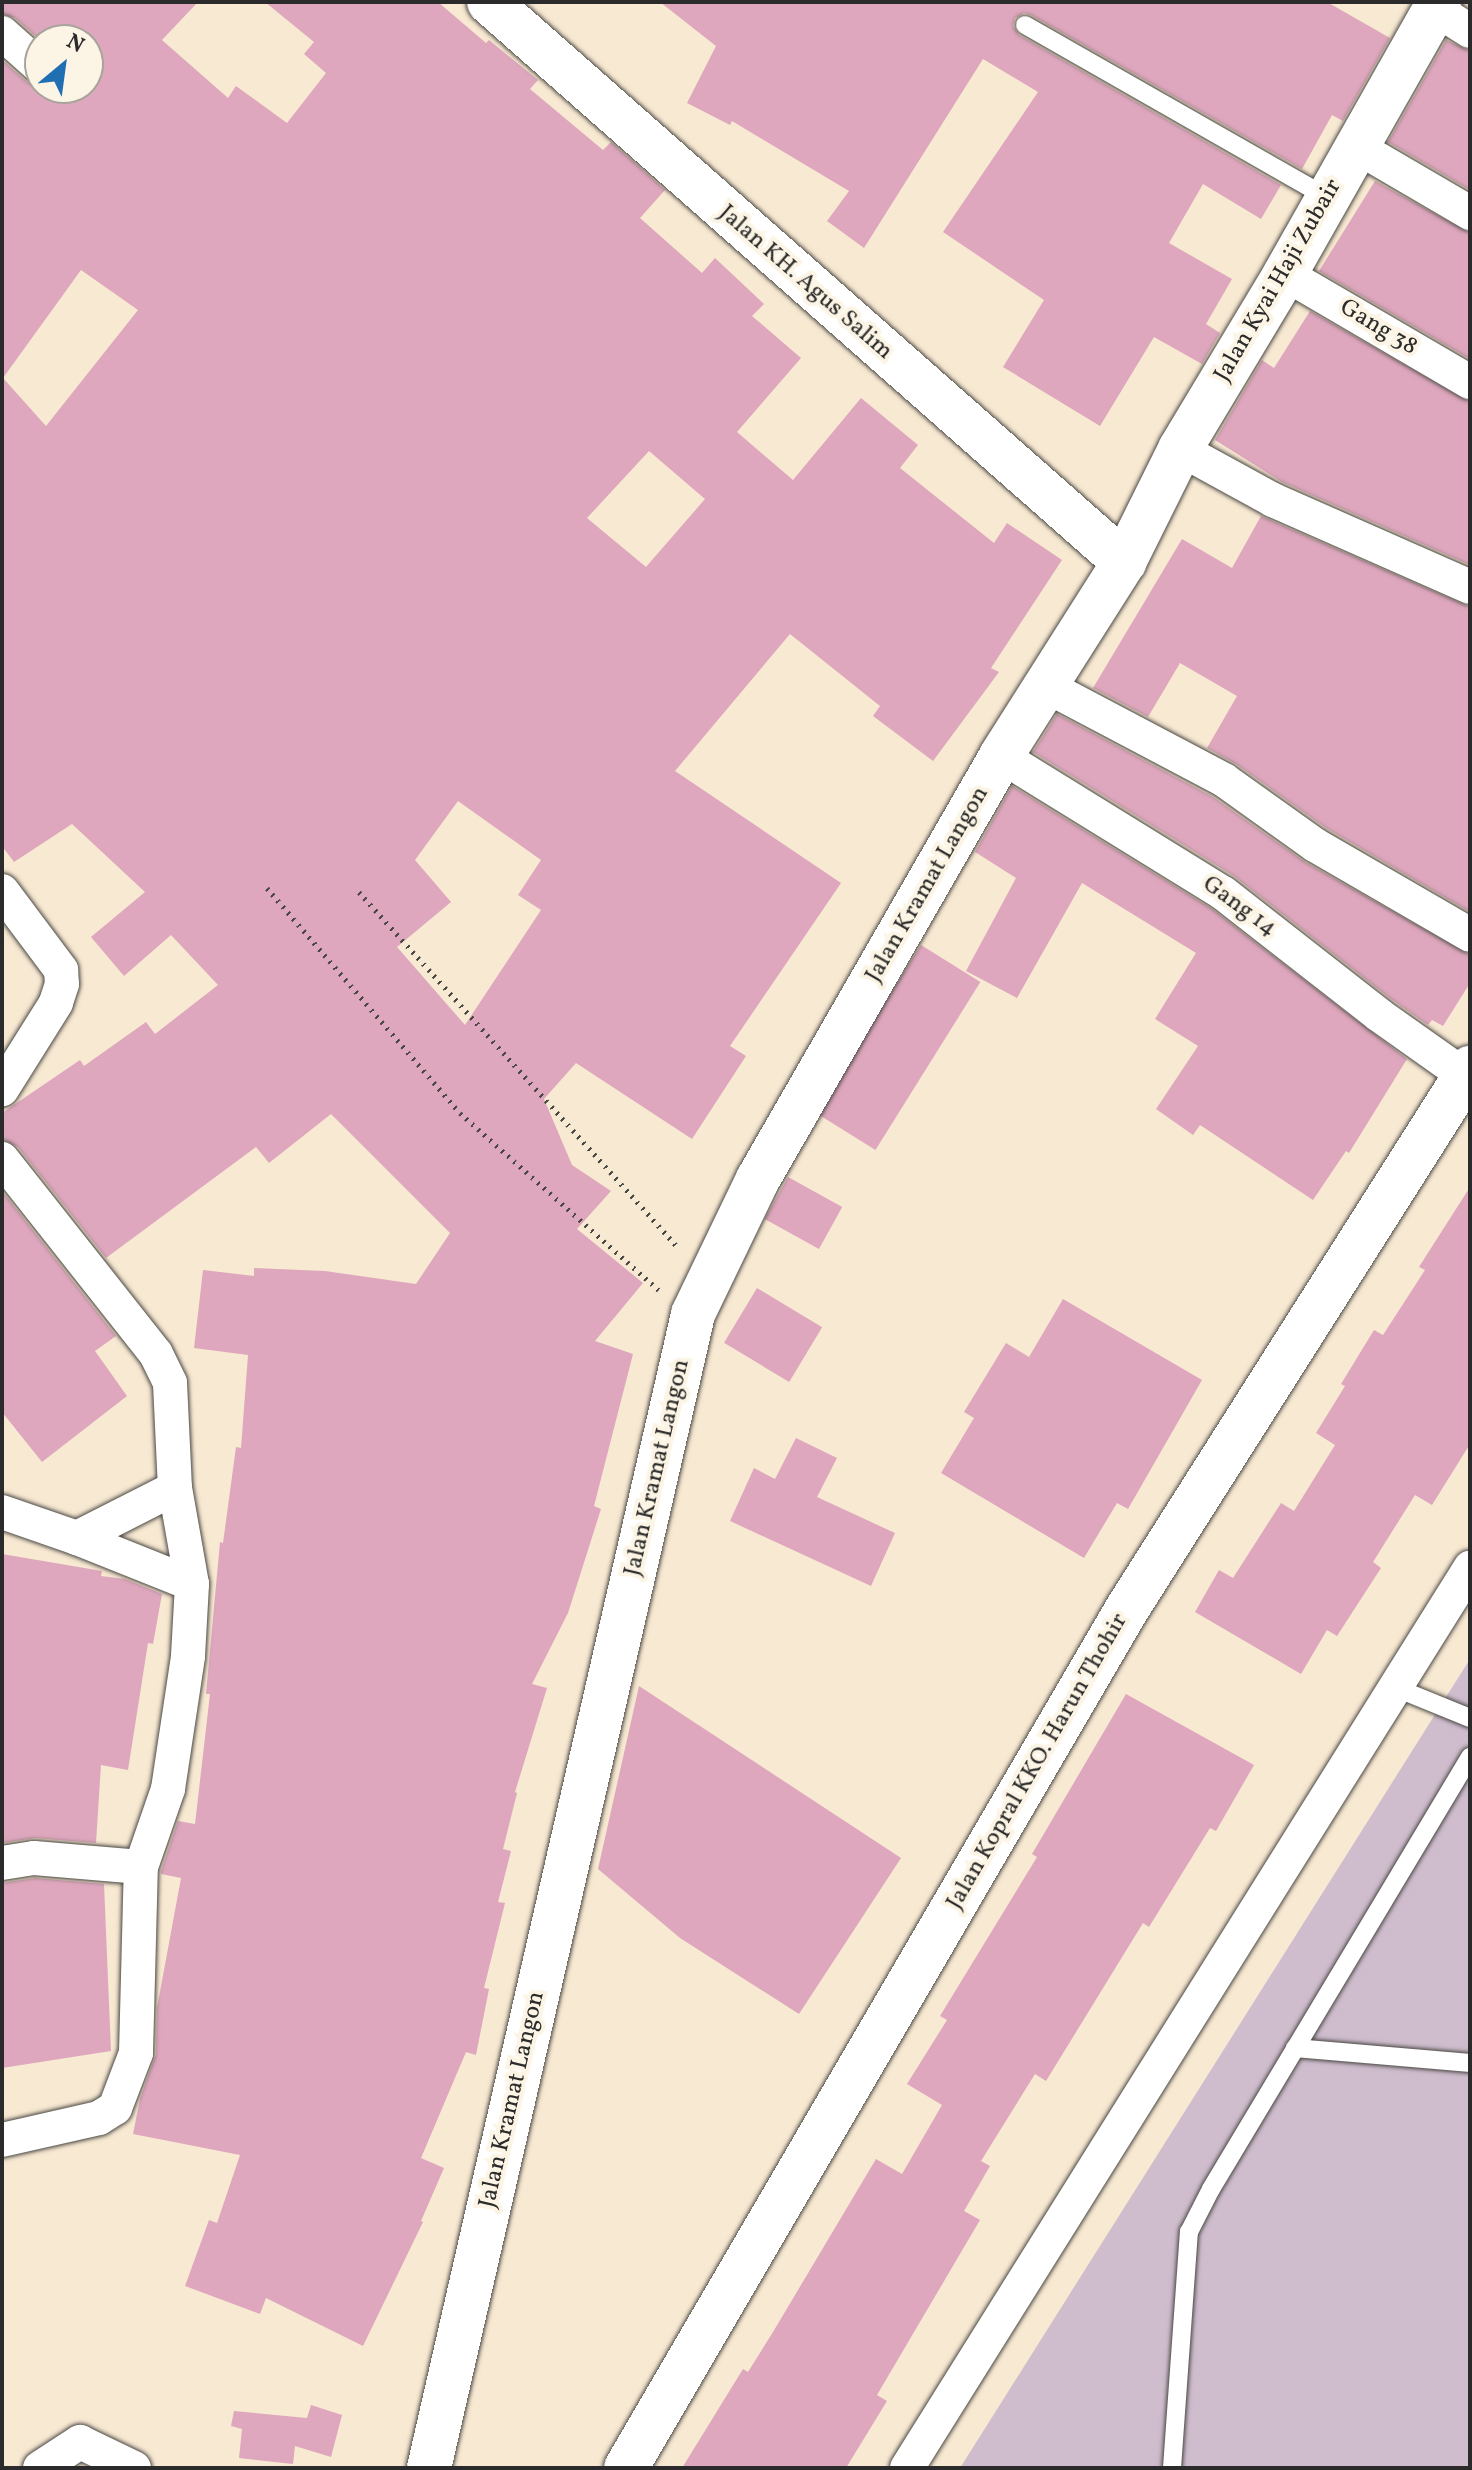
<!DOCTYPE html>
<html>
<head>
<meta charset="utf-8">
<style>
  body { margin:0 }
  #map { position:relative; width:1472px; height:2470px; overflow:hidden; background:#f8e9d2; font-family:Vollkorn,serif }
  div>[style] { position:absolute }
  .industrial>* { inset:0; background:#cfbdce }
  .building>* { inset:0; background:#dea7bd; transform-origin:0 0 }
  .path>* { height:5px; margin-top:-2.5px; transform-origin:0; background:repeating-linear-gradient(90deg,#4a4844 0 2px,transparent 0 8px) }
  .roads { filter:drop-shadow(0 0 2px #4a4844) drop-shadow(0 0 2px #4a4844) }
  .service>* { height:18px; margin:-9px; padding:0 9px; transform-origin:9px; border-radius:9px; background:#fff }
  .minor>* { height:34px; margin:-17px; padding:0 17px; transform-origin:17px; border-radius:17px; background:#fff }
  .tertiary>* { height:44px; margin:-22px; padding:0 22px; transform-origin:22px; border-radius:22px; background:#fff }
  .secondary>* { height:44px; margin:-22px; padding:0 22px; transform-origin:22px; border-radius:22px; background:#fff }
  span { translate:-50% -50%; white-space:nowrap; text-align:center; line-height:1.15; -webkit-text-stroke:8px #fcf5e5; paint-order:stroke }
  .street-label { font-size:24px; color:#2b2b2b }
  .frame { position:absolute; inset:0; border:4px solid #2b2b2b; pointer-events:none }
  .north { position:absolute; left:24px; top:24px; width:80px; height:80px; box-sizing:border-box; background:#fcf5e5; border:2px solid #a8a49b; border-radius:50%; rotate:29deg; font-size:22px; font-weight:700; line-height:32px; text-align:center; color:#2b2b2b }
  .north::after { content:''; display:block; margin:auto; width:28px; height:36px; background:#1f6fb2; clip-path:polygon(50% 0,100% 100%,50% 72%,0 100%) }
</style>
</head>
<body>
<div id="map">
  <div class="industrial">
    <div style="clip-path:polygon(1470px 1659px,1470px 2468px,960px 2468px)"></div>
  </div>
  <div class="building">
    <div style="clip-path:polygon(evenodd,2px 2px,198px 2px,162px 40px,228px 98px,236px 86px,287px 123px,326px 73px,304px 54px,314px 42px,265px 2px,438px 2px,486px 43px,489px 40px,538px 80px,530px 89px,603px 150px,611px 142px,665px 190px,640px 218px,702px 273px,715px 258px,764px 304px,752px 316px,801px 358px,737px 432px,793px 480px,861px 398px,918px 445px,900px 468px,994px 543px,1007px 523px,1062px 560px,991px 668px,999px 672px,933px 761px,873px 716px,880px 706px,790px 634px,675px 771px,841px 883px,730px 1046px,746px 1056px,692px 1139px,576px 1063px,544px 1099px,572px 1165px,611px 1191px,577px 1229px,643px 1283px,595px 1341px,633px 1354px,594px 1506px,601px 1509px,568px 1613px,532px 1684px,547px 1688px,515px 1792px,517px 1793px,503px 1849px,511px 1851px,498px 1902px,505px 1903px,484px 1988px,489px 1989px,476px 2055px,466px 2052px,421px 2158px,444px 2168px,421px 2221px,423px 2222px,363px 2346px,266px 2298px,260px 2314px,185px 2286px,209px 2220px,217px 2223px,240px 2155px,133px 2134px,140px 2099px,156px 2054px,157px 2008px,181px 1878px,161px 1874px,161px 1871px,178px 1821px,195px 1824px,210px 1694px,206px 1694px,220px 1542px,223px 1543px,236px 1447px,241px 1448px,248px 1355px,194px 1348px,203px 1270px,254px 1276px,254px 1268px,325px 1271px,416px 1284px,450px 1233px,331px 1114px,269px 1163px,256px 1147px,106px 1258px,18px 1147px,2px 1139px,2px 1113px,80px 1060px,84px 1066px,146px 1022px,155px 1034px,218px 985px,171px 935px,124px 976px,91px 937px,145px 892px,72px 824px,14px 862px,2px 846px,2px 60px,27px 82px,40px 88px,88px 88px,88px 40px,40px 40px,15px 18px,2px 14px,2px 2px,81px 270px,138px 310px,46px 426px,3px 378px,81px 270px,2px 2px,649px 451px,705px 499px,646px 567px,587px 518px,649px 451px,2px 2px,458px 801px,541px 860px,518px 895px,541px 910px,465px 1025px,397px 947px,451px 902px,415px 860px,458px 801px)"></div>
    <div style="clip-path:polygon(660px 2px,1327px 2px,1390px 38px,1343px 121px,1332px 115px,1302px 169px,1031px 15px,1024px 13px,1015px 18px,1013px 26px,1019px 35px,1281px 185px,1261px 219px,1203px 184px,1169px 243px,1232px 279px,1206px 324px,1220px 333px,1202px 364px,1154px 337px,1100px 426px,1003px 367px,1044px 300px,943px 232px,1038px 92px,983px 59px,864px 248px,827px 221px,849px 191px,732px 121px,730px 125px,687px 103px,716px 46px)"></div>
    <div style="clip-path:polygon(1446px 40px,1470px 51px,1470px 190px,1388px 142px)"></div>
    <div style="clip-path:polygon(1375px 181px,1470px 233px,1470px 359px,1319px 271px)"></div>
    <div style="clip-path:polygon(1310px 311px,1470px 402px,1470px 565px,1282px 482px,1215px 440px,1262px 360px,1274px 368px)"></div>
    <div style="clip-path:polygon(1261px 516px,1470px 607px,1470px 912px,1326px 828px,1236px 764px,1207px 748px,1237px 696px,1180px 663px,1148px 717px,1093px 688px,1182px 539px,1232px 568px)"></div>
    <div style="clip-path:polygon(1057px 714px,1213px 797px,1305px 862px,1470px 955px,1470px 983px,1443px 1026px,1432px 1020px,1428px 1025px,1391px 999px,1234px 876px,1033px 752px)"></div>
    <div style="clip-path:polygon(1012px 786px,1212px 909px,1407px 1059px,1349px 1153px,1346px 1151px,1313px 1200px,1200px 1125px,1193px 1135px,1156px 1109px,1198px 1046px,1155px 1019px,1196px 953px,1082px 883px,1017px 998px,966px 971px,1016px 878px,975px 852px)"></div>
    <div style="left:921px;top:945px;width:70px;height:198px;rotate:32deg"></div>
    <div style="left:788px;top:1177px;width:62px;height:48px;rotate:29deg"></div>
    <div style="clip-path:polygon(1470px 1187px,1470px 1444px,1432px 1505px,1415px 1495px,1373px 1562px,1381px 1568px,1337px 1636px,1327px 1630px,1301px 1674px,1195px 1612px,1219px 1570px,1233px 1578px,1281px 1503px,1294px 1511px,1335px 1445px,1316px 1433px,1345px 1386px,1341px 1384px,1374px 1330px,1383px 1335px,1425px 1270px,1419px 1267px)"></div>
    <div style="clip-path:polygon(2px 1191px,116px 1336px,95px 1351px,127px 1396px,42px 1462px,2px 1412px)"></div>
    <div style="left:757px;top:1288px;width:76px;height:64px;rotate:31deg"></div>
    <div style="clip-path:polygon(1063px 1299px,1202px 1380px,1128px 1509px,1117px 1503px,1084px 1558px,941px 1473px,974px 1418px,964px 1412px,1006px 1343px,1029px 1357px)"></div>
    <div style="clip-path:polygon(796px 1438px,837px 1458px,817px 1497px,895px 1533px,871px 1586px,730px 1521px,754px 1468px,775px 1479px)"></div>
    <div style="clip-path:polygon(2px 1554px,102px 1571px,101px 1576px,125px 1579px,162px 1594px,153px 1644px,148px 1643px,128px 1770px,101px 1765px,96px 1843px,35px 1838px,2px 1843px)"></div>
    <div style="clip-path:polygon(639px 1686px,901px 1858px,799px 2014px,680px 1938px,598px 1869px)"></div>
    <div style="clip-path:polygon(1126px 1694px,1254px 1765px,1216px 1831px,1210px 1828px,1149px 1927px,1143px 1923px,1046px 2081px,1035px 2074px,981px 2161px,990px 2166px,964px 2211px,980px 2220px,877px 2395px,887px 2401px,846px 2468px,682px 2468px,743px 2369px,748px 2372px,773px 2332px,876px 2159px,902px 2174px,942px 2105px,907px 2084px,947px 2020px,940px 2016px,1037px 1857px,1032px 1854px)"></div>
    <div style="clip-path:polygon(35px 1878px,104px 1884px,111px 2051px,2px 2068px,2px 1883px)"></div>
    <div style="clip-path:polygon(311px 2405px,342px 2415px,331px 2457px,295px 2446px,293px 2464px,239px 2458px,242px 2429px,231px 2426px,234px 2411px,307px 2418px)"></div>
  </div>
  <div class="path">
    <div style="left:267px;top:888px;width:296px;rotate:49.4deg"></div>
    <div style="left:460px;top:1113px;width:266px;rotate:41.7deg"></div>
    <div style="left:359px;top:892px;width:477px;rotate:48.1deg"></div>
  </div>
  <div class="roads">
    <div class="service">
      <div style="left:1025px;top:25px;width:349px;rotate:29.7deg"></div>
      <div style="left:1394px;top:1687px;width:82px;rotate:22.2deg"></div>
      <div style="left:1295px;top:2048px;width:176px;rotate:4.9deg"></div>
      <div style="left:1172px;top:2468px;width:237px;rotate:-85.9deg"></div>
      <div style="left:1189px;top:2232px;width:48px;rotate:-62.9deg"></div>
      <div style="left:1211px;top:2189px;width:504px;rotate:-59.06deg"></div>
    </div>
    <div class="minor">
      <div style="left:1435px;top:9px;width:41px;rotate:32.2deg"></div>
      <div style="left:2px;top:33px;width:51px;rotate:41.8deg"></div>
      <div style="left:1357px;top:147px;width:131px;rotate:30.3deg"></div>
      <div style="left:1285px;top:274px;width:214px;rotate:30.3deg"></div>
      <div style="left:1180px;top:449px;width:106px;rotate:28.7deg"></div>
      <div style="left:1273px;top:500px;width:215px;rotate:23.8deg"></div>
      <div style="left:1046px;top:686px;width:201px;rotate:27.8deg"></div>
      <div style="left:1224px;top:780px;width:112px;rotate:35.5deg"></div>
      <div style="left:1315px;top:845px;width:179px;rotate:30.1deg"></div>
      <div style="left:1001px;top:756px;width:261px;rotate:31.7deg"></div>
      <div style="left:1223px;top:893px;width:198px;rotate:38deg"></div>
      <div style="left:1379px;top:1015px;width:105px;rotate:35.3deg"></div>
      <div style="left:2px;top:891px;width:99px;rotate:53.2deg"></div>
      <div style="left:61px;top:970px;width:14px;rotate:86deg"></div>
      <div style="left:62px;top:984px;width:20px;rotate:108deg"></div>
      <div style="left:56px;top:1003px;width:102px;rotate:122.1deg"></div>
      <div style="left:2px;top:1159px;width:248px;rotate:51.7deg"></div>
      <div style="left:156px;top:1354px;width:32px;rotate:64deg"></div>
      <div style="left:170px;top:1383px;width:105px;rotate:87.3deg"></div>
      <div style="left:175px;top:1488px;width:97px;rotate:80deg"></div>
      <div style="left:192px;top:1584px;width:124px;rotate:-158.2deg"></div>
      <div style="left:2px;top:1512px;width:79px;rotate:19.1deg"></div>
      <div style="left:77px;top:1538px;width:110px;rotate:-27deg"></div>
      <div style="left:2px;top:1863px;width:32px;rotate:-9deg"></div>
      <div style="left:34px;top:1858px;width:107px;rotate:4.8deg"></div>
      <div style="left:2px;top:2140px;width:99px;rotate:-12.8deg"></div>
      <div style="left:99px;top:2118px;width:19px;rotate:-32deg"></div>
      <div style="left:115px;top:2108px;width:59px;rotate:-69.1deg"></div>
      <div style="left:136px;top:2053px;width:186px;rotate:-88.5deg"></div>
      <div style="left:141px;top:1867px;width:83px;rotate:-70.9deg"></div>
      <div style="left:168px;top:1789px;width:134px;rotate:-81.4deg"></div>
      <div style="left:188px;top:1656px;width:72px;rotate:-86.8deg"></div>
      <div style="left:40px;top:2468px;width:48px;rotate:-33deg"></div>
      <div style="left:80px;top:2442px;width:60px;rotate:25.7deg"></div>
      <div style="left:907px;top:2468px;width:1062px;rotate:-57.97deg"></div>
    </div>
    <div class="tertiary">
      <div style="left:489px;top:2px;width:847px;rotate:41.41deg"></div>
      <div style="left:429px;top:2468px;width:1184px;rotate:-77.11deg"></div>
      <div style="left:693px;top:1314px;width:150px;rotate:-64.3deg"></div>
      <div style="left:758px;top:1179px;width:488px;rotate:-60.1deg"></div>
      <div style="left:1001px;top:756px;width:230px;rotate:-57.6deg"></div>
      <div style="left:1124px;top:562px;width:126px;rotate:-63.6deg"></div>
      <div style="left:1180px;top:449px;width:204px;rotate:-59deg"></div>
      <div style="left:1285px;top:274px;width:313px;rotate:-60.5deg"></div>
    </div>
    <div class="secondary">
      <div style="left:626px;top:2468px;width:994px;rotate:-59.75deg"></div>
      <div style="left:1127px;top:1609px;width:641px;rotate:-57.62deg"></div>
    </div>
  </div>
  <div class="street-label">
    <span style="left:1279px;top:281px;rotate:-60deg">Jalan Kyai Haji Zubair</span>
    <span style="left:805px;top:283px;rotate:41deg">Jalan KH. Agus Salim</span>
    <span style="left:1378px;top:328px;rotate:31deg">Gang 38</span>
    <span style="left:928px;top:885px;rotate:-60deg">Jalan Kramat Langon</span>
    <span style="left:1239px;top:907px;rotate:36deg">Gang 14</span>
    <span style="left:658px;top:1468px;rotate:-77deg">Jalan Kramat Langon</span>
    <span style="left:1038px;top:1762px;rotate:-60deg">Jalan Kopral KKO. Harun Thohir</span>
    <span style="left:513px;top:2100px;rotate:-77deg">Jalan Kramat Langon</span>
  </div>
  <div class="frame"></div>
  <div class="north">N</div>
</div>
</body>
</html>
